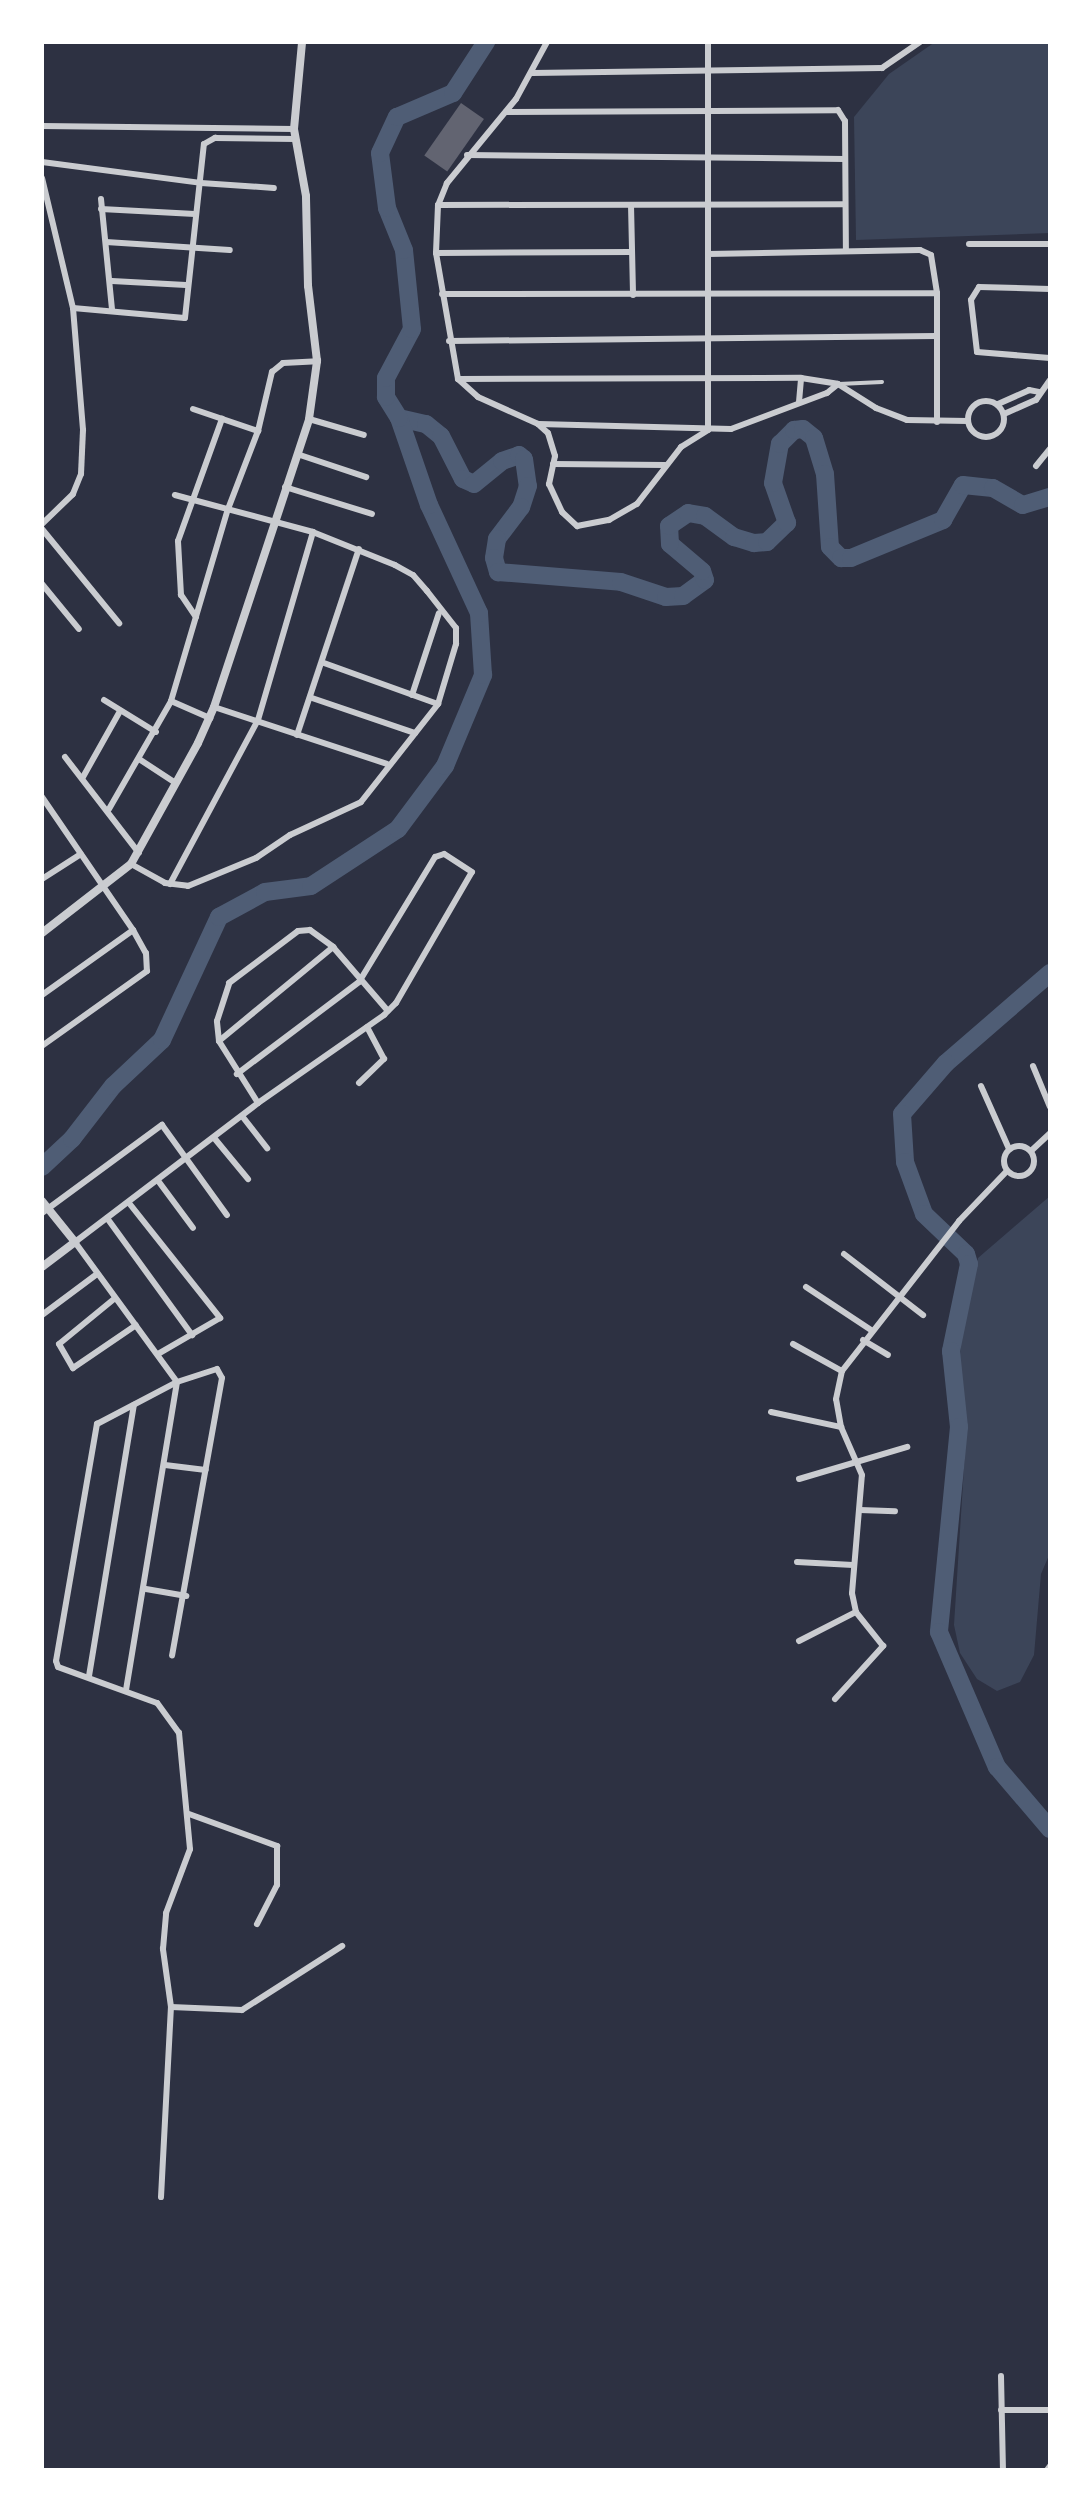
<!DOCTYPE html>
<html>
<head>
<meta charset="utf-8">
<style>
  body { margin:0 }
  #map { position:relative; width:1092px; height:2512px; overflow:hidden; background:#2d3142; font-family:"Nunito Sans",sans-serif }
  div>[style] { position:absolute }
  .green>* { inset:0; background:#3c4559 }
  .river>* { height:18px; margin:-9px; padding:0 9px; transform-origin:9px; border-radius:9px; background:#4f5d75 }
  .building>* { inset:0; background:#626471; transform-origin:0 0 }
  .service>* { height:3.5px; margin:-1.75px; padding:0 1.75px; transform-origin:1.75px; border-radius:1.75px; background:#caccd0 }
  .minor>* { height:6px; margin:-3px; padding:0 3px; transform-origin:3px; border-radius:3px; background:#caccd0 }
  .minor>.ring { margin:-3px; padding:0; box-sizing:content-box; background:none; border:6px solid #caccd0; border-radius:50% }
  .tertiary>* { height:8px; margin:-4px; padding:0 4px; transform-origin:4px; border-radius:4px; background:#caccd0 }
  span { translate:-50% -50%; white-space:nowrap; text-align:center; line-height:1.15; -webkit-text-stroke:5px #fff; paint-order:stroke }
  .frame { position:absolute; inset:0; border:44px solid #fff; pointer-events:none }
</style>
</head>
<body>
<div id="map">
  <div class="green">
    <div style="clip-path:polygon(935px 42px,1050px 42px,1050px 233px,856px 240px,854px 117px,889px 74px)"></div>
    <div style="clip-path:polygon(1050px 1196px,1050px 1553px,1041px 1574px,1034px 1655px,1020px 1682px,997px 1691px,977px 1679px,960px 1653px,954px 1625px,966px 1436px,959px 1370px,961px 1339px,978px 1258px)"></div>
  </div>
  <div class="river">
    <div style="left:399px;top:418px;width:28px;rotate:13deg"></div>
    <div style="left:426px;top:424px;width:19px;rotate:39deg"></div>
    <div style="left:441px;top:436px;width:48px;rotate:62.9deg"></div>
    <div style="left:463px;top:479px;width:12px;rotate:24deg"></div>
    <div style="left:474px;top:484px;width:36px;rotate:-39deg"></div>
    <div style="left:502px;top:461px;width:18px;rotate:-19deg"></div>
    <div style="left:519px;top:455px;width:6px;rotate:39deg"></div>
    <div style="left:524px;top:459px;width:27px;rotate:82deg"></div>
    <div style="left:528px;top:486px;width:22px;rotate:108deg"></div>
    <div style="left:521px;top:507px;width:40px;rotate:127deg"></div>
    <div style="left:497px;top:539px;width:19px;rotate:99deg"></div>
    <div style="left:494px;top:558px;width:15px;rotate:74deg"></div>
    <div style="left:498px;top:572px;width:123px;rotate:4.6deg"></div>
    <div style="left:621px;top:582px;width:47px;rotate:18.4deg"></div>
    <div style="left:666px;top:597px;width:17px;rotate:-3deg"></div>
    <div style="left:683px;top:596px;width:27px;rotate:-36deg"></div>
    <div style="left:705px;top:580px;width:9px;rotate:-108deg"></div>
    <div style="left:702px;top:571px;width:42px;rotate:-139.8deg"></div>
    <div style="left:670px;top:544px;width:18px;rotate:-93deg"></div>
    <div style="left:669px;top:526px;width:23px;rotate:-34deg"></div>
    <div style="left:688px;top:513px;width:17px;rotate:10deg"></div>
    <div style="left:705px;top:516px;width:36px;rotate:36deg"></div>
    <div style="left:734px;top:537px;width:21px;rotate:17deg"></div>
    <div style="left:754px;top:543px;width:13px;rotate:-4deg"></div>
    <div style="left:767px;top:542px;width:28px;rotate:-44deg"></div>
    <div style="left:787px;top:523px;width:42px;rotate:-109.3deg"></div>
    <div style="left:773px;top:483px;width:40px;rotate:-80deg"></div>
    <div style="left:780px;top:444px;width:20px;rotate:-45deg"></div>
    <div style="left:794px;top:430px;width:9px;rotate:-6deg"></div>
    <div style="left:803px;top:429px;width:14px;rotate:39deg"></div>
    <div style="left:814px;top:438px;width:38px;rotate:73deg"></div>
    <div style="left:825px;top:474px;width:73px;rotate:86.1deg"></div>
    <div style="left:830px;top:547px;width:16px;rotate:45deg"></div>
    <div style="left:841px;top:558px;width:10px"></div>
    <div style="left:851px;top:558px;width:100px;rotate:-22.4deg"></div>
    <div style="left:943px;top:520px;width:40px;rotate:-60.3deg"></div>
    <div style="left:963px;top:485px;width:30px;rotate:6deg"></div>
    <div style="left:993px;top:488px;width:34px;rotate:30deg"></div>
    <div style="left:1023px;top:505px;width:28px;rotate:-17deg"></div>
    <div style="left:1050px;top:973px;width:138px;rotate:139.1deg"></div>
    <div style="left:946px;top:1063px;width:67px;rotate:130.8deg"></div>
    <div style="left:902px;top:1114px;width:48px;rotate:86.4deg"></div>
    <div style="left:905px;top:1162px;width:55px;rotate:69.9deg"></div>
    <div style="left:924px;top:1214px;width:58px;rotate:43.6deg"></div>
    <div style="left:966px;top:1254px;width:10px;rotate:73deg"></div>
    <div style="left:969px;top:1264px;width:89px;rotate:101.7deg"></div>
    <div style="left:951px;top:1351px;width:76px;rotate:84deg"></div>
    <div style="left:959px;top:1427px;width:206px;rotate:95.6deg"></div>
    <div style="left:939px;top:1632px;width:147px;rotate:66.8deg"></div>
    <div style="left:997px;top:1767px;width:82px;rotate:49.5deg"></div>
    <div style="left:42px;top:1167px;width:41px;rotate:-43deg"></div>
    <div style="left:72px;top:1139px;width:67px;rotate:-52.3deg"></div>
    <div style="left:113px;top:1086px;width:67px;rotate:-43.2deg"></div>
    <div style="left:162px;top:1040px;width:136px;rotate:-65.1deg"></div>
    <div style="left:219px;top:917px;width:52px;rotate:-28.5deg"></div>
    <div style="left:265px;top:892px;width:46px;rotate:-7.4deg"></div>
    <div style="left:311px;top:886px;width:104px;rotate:-33.2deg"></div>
    <div style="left:398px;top:829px;width:79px;rotate:-53.3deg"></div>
    <div style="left:445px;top:766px;width:99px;rotate:-67.3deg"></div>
    <div style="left:483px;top:675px;width:62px;rotate:-93.7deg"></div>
    <div style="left:479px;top:613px;width:119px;rotate:-114.8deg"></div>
    <div style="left:429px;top:505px;width:92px;rotate:-109deg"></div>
    <div style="left:399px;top:418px;width:25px;rotate:-122deg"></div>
    <div style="left:386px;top:397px;width:19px;rotate:-90deg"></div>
    <div style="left:386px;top:378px;width:55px;rotate:-62deg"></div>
    <div style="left:412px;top:329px;width:79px;rotate:-95.8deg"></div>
    <div style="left:404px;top:250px;width:45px;rotate:-112deg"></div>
    <div style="left:387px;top:208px;width:55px;rotate:-97.3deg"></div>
    <div style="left:380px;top:153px;width:40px;rotate:-65deg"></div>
    <div style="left:397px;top:117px;width:61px;rotate:-23.2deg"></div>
    <div style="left:453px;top:93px;width:61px;rotate:-57.1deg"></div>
  </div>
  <div class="building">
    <div style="left:461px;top:103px;width:28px;height:64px;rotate:35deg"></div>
  </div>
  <div class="service">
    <div style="left:839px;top:384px;width:43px;rotate:-2.7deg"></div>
  </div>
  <div class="minor">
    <div style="left:547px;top:42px;width:65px;rotate:118.5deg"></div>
    <div style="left:516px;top:99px;width:109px;rotate:129.4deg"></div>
    <div style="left:447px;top:183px;width:24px;rotate:112deg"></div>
    <div style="left:438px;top:205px;width:48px;rotate:92.4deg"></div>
    <div style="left:436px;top:253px;width:128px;rotate:80.1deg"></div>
    <div style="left:458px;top:379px;width:27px;rotate:42deg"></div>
    <div style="left:478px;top:397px;width:66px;rotate:24.2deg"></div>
    <div style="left:538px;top:424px;width:13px;rotate:42deg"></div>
    <div style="left:548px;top:433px;width:24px;rotate:73deg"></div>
    <div style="left:555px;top:456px;width:29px;rotate:102deg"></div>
    <div style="left:549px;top:484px;width:31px;rotate:65deg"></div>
    <div style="left:562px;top:512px;width:21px;rotate:43deg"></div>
    <div style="left:577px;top:526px;width:33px;rotate:-11deg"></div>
    <div style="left:609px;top:520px;width:32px;rotate:-30deg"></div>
    <div style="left:637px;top:504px;width:72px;rotate:-52.3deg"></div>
    <div style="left:681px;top:447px;width:32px;rotate:-32deg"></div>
    <div style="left:708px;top:42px;width:388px;rotate:90deg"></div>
    <div style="left:532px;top:73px;width:350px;rotate:-0.8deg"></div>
    <div style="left:882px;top:68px;width:46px;rotate:-34.4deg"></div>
    <div style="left:506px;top:112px;width:332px;rotate:-0.3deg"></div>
    <div style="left:838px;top:110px;width:13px;rotate:58deg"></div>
    <div style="left:845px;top:121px;width:130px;rotate:89.6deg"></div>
    <div style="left:42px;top:126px;width:252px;rotate:0.7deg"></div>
    <div style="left:467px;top:155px;width:378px;rotate:0.6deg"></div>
    <div style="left:42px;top:162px;width:160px;rotate:7.5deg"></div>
    <div style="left:201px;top:183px;width:73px;rotate:3.9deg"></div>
    <div style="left:42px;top:178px;width:134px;rotate:76.6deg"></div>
    <div style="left:73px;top:308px;width:122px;rotate:85.3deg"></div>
    <div style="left:83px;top:430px;width:44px;rotate:92.6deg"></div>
    <div style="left:81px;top:474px;width:22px;rotate:112deg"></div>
    <div style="left:73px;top:494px;width:43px;rotate:135.9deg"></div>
    <div style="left:101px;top:199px;width:112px;rotate:84.3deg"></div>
    <div style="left:438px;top:205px;width:407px;rotate:-0.1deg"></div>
    <div style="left:631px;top:205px;width:90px;rotate:88.7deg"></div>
    <div style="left:101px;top:209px;width:94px;rotate:3deg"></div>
    <div style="left:106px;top:242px;width:124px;rotate:3.7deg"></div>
    <div style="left:969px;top:244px;width:81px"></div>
    <div style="left:436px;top:253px;width:196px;rotate:-0.3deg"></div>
    <div style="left:708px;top:254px;width:212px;rotate:-1.1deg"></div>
    <div style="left:920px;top:250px;width:12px;rotate:24deg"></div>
    <div style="left:931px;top:255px;width:38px;rotate:81deg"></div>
    <div style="left:937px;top:293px;width:129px;rotate:90deg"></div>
    <div style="left:112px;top:281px;width:74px;rotate:3.1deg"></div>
    <div style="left:1050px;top:289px;width:71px;rotate:-178.4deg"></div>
    <div style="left:979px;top:287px;width:15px;rotate:122deg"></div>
    <div style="left:971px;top:300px;width:52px;rotate:83.4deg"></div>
    <div style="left:977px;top:352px;width:73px;rotate:4.7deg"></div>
    <div style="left:442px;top:294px;width:495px;rotate:-0.1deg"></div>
    <div style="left:73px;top:308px;width:112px;rotate:5.1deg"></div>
    <div style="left:185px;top:318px;width:175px;rotate:-83.8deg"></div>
    <div style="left:204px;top:144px;width:13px;rotate:-29deg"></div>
    <div style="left:215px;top:138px;width:81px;rotate:0.7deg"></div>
    <div style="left:449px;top:341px;width:488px;rotate:-0.6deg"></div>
    <div style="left:458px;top:379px;width:343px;rotate:-0.2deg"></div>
    <div style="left:801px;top:378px;width:37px;rotate:9deg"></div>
    <div style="left:838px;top:384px;width:45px;rotate:32.3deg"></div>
    <div style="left:876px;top:408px;width:33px;rotate:21deg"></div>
    <div style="left:907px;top:420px;width:61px;rotate:0.9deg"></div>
    <div class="ring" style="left:968px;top:401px;width:30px;height:30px"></div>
    <div style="left:799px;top:402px;width:24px;rotate:-85deg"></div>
    <div style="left:998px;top:404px;width:34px;rotate:-24deg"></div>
    <div style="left:1029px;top:390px;width:10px;rotate:11deg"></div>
    <div style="left:193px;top:409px;width:69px;rotate:18.7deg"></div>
    <div style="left:1004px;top:414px;width:35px;rotate:-24deg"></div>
    <div style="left:1036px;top:400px;width:24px;rotate:-55deg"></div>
    <div style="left:309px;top:419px;width:57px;rotate:16.2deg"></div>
    <div style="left:539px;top:424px;width:192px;rotate:1.5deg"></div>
    <div style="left:731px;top:429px;width:103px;rotate:-20.6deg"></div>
    <div style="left:827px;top:393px;width:14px;rotate:-39deg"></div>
    <div style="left:297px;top:454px;width:73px;rotate:18.4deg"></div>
    <div style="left:553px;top:464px;width:112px;rotate:0.5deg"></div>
    <div style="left:1036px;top:466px;width:22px;rotate:-51deg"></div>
    <div style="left:285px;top:487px;width:91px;rotate:17.2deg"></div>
    <div style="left:42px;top:529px;width:122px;rotate:50.7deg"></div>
    <div style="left:42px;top:584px;width:58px;rotate:50.6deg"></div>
    <div style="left:196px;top:617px;width:27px;rotate:-124deg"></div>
    <div style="left:181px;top:595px;width:54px;rotate:-93.2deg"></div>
    <div style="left:178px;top:541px;width:130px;rotate:-70.2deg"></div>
    <div style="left:324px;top:663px;width:121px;rotate:19.8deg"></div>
    <div style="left:412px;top:695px;width:86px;rotate:-71.8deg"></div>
    <div style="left:312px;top:698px;width:109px;rotate:18.8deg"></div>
    <div style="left:104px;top:700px;width:61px;rotate:31.6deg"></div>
    <div style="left:171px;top:701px;width:43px;rotate:23.6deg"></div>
    <div style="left:214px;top:707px;width:182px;rotate:18.2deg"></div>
    <div style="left:297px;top:735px;width:196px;rotate:-71.6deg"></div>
    <div style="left:65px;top:757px;width:121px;rotate:52.4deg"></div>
    <div style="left:139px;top:759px;width:42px;rotate:33.3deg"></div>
    <div style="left:83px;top:777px;width:76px;rotate:-60.7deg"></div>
    <div style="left:42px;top:797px;width:161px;rotate:55.6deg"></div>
    <div style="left:133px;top:930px;width:26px;rotate:61deg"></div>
    <div style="left:146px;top:953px;width:18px;rotate:87deg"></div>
    <div style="left:147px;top:971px;width:129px;rotate:144.5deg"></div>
    <div style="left:109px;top:809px;width:125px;rotate:-60.1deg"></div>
    <div style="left:171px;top:701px;width:200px;rotate:-73.5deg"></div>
    <div style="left:228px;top:509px;width:84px;rotate:-69deg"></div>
    <div style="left:258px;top:431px;width:61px;rotate:-76.7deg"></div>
    <div style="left:272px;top:372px;width:14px;rotate:-39deg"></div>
    <div style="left:283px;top:363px;width:34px;rotate:-3deg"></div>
    <div style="left:131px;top:864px;width:39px;rotate:29deg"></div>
    <div style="left:165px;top:883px;width:23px;rotate:7deg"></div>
    <div style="left:188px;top:886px;width:74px;rotate:-22.4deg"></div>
    <div style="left:256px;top:858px;width:41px;rotate:-34.1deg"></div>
    <div style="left:290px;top:835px;width:78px;rotate:-24.9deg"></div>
    <div style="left:361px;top:802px;width:125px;rotate:-51.8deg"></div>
    <div style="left:438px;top:704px;width:63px;rotate:-73.3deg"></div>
    <div style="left:456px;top:644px;width:16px;rotate:-90deg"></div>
    <div style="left:456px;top:628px;width:47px;rotate:-128.1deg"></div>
    <div style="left:427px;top:591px;width:21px;rotate:-131deg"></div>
    <div style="left:413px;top:575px;width:21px;rotate:-151deg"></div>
    <div style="left:395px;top:565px;width:88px;rotate:-158.1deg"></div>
    <div style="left:313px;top:532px;width:143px;rotate:-165deg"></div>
    <div style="left:42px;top:879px;width:46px;rotate:-32.7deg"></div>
    <div style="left:170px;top:884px;width:186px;rotate:-61.8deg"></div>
    <div style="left:258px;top:720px;width:196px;rotate:-73.7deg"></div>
    <div style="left:42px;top:995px;width:112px;rotate:-35.5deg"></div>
    <div style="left:219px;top:1041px;width:148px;rotate:-39.5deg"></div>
    <div style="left:1033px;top:1066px;width:44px;rotate:67.5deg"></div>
    <div style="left:359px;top:1083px;width:35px;rotate:-44deg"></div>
    <div style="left:384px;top:1059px;width:36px;rotate:-118deg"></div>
    <div style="left:981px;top:1086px;width:69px;rotate:66deg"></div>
    <div style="left:258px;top:1103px;width:73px;rotate:-122.2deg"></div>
    <div style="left:219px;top:1041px;width:20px;rotate:-96deg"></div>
    <div style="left:217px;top:1021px;width:40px;rotate:-72deg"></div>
    <div style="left:229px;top:983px;width:86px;rotate:-37deg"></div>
    <div style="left:298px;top:931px;width:12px;rotate:-5deg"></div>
    <div style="left:310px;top:930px;width:29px;rotate:36deg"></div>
    <div style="left:333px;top:947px;width:84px;rotate:49.3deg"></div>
    <div style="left:242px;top:1116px;width:41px;rotate:52deg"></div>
    <div style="left:215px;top:1139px;width:52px;rotate:50.5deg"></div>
    <div class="ring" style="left:1004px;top:1146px;width:24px;height:24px"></div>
    <div style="left:1031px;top:1151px;width:26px;rotate:-43deg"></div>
    <div style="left:159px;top:1182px;width:57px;rotate:53.5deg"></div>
    <div style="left:129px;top:1203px;width:147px;rotate:51.6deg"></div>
    <div style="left:220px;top:1318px;width:72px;rotate:149.9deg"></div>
    <div style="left:42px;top:1213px;width:149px;rotate:-36.3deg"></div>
    <div style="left:162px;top:1125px;width:111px;rotate:54.2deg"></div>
    <div style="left:107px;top:1218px;width:145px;rotate:54deg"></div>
    <div style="left:844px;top:1254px;width:100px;rotate:37.7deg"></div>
    <div style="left:806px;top:1287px;width:78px;rotate:33.5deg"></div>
    <div style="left:114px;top:1299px;width:71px;rotate:140.7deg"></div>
    <div style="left:59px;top:1344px;width:28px;rotate:60deg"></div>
    <div style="left:73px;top:1368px;width:76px;rotate:-34.3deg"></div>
    <div style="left:42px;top:1315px;width:69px;rotate:-36.7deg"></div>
    <div style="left:863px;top:1340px;width:29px;rotate:31deg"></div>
    <div style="left:793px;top:1344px;width:56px;rotate:28.9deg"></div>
    <div style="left:771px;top:1412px;width:72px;rotate:12.1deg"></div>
    <div style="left:165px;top:1465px;width:41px;rotate:7deg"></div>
    <div style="left:799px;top:1479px;width:113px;rotate:-16.5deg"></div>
    <div style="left:860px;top:1510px;width:35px;rotate:2deg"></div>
    <div style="left:797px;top:1562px;width:56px;rotate:3.1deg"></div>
    <div style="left:146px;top:1589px;width:41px;rotate:9.9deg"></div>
    <div style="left:799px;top:1641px;width:64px;rotate:-27deg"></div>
    <div style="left:89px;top:1676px;width:275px;rotate:-80.6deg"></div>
    <div style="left:126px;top:1690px;width:312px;rotate:-80.6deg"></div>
    <div style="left:177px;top:1382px;width:173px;rotate:-126.1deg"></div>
    <div style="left:75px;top:1242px;width:230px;rotate:-37.2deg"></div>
    <div style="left:258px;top:1103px;width:154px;rotate:-34.9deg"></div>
    <div style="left:384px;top:1015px;width:17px;rotate:-45deg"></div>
    <div style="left:396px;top:1003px;width:151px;rotate:-59.9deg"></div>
    <div style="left:472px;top:872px;width:33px;rotate:-147deg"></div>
    <div style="left:444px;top:854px;width:9px;rotate:162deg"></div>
    <div style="left:435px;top:857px;width:146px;rotate:121.3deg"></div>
    <div style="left:359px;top:982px;width:153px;rotate:143deg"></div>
    <div style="left:835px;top:1699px;width:72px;rotate:-47.8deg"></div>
    <div style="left:883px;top:1646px;width:43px;rotate:-128.5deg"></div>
    <div style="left:856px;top:1612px;width:19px;rotate:-102deg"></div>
    <div style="left:852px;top:1593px;width:118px;rotate:-85.2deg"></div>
    <div style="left:862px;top:1475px;width:52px;rotate:-113.6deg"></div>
    <div style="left:841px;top:1427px;width:28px;rotate:-100deg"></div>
    <div style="left:836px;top:1399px;width:29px;rotate:-78deg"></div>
    <div style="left:842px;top:1371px;width:190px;rotate:-52deg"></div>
    <div style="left:959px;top:1221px;width:69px;rotate:-46.2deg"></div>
    <div style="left:189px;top:1814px;width:94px;rotate:20deg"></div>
    <div style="left:277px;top:1846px;width:39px;rotate:90deg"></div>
    <div style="left:277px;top:1885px;width:44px;rotate:117.1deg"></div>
    <div style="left:171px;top:2007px;width:71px;rotate:2.4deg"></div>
    <div style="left:242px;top:2010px;width:119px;rotate:-32.6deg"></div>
    <div style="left:161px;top:2197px;width:190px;rotate:-87deg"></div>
    <div style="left:171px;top:2007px;width:59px;rotate:-97.9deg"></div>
    <div style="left:163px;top:1949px;width:36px;rotate:-85deg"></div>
    <div style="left:166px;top:1913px;width:68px;rotate:-69.4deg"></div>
    <div style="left:190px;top:1849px;width:117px;rotate:-95.4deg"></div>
    <div style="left:179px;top:1733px;width:37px;rotate:-126deg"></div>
    <div style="left:157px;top:1703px;width:105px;rotate:-160deg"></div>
    <div style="left:58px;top:1667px;width:6px;rotate:-108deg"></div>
    <div style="left:56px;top:1661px;width:241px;rotate:-80.2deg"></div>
    <div style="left:97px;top:1424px;width:90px;rotate:-27.7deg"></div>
    <div style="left:177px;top:1382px;width:42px;rotate:-18deg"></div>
    <div style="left:217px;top:1369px;width:10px;rotate:61deg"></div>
    <div style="left:222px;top:1378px;width:282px;rotate:100.2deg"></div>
    <div style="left:1001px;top:2376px;width:94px;rotate:88.8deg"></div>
    <div style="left:1001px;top:2410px;width:49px"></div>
    <div style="left:1047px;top:2470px;width:5px;rotate:-53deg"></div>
  </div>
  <div class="tertiary">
    <div style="left:42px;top:933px;width:113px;rotate:-37.8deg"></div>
    <div style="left:131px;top:864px;width:138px;rotate:-61deg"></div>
    <div style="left:198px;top:743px;width:39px;rotate:-66deg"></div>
    <div style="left:214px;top:707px;width:303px;rotate:-71.7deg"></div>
    <div style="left:309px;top:419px;width:59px;rotate:-82.1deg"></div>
    <div style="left:317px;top:361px;width:76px;rotate:-96.8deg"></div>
    <div style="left:308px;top:286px;width:90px;rotate:-91.3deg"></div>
    <div style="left:306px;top:196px;width:68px;rotate:-100.2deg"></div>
    <div style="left:294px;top:129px;width:87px;rotate:-84.7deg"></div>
    <div style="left:42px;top:1201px;width:53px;rotate:51.2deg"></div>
    <div style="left:75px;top:1242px;width:41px;rotate:142.9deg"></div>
  </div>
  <div class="frame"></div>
</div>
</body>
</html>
